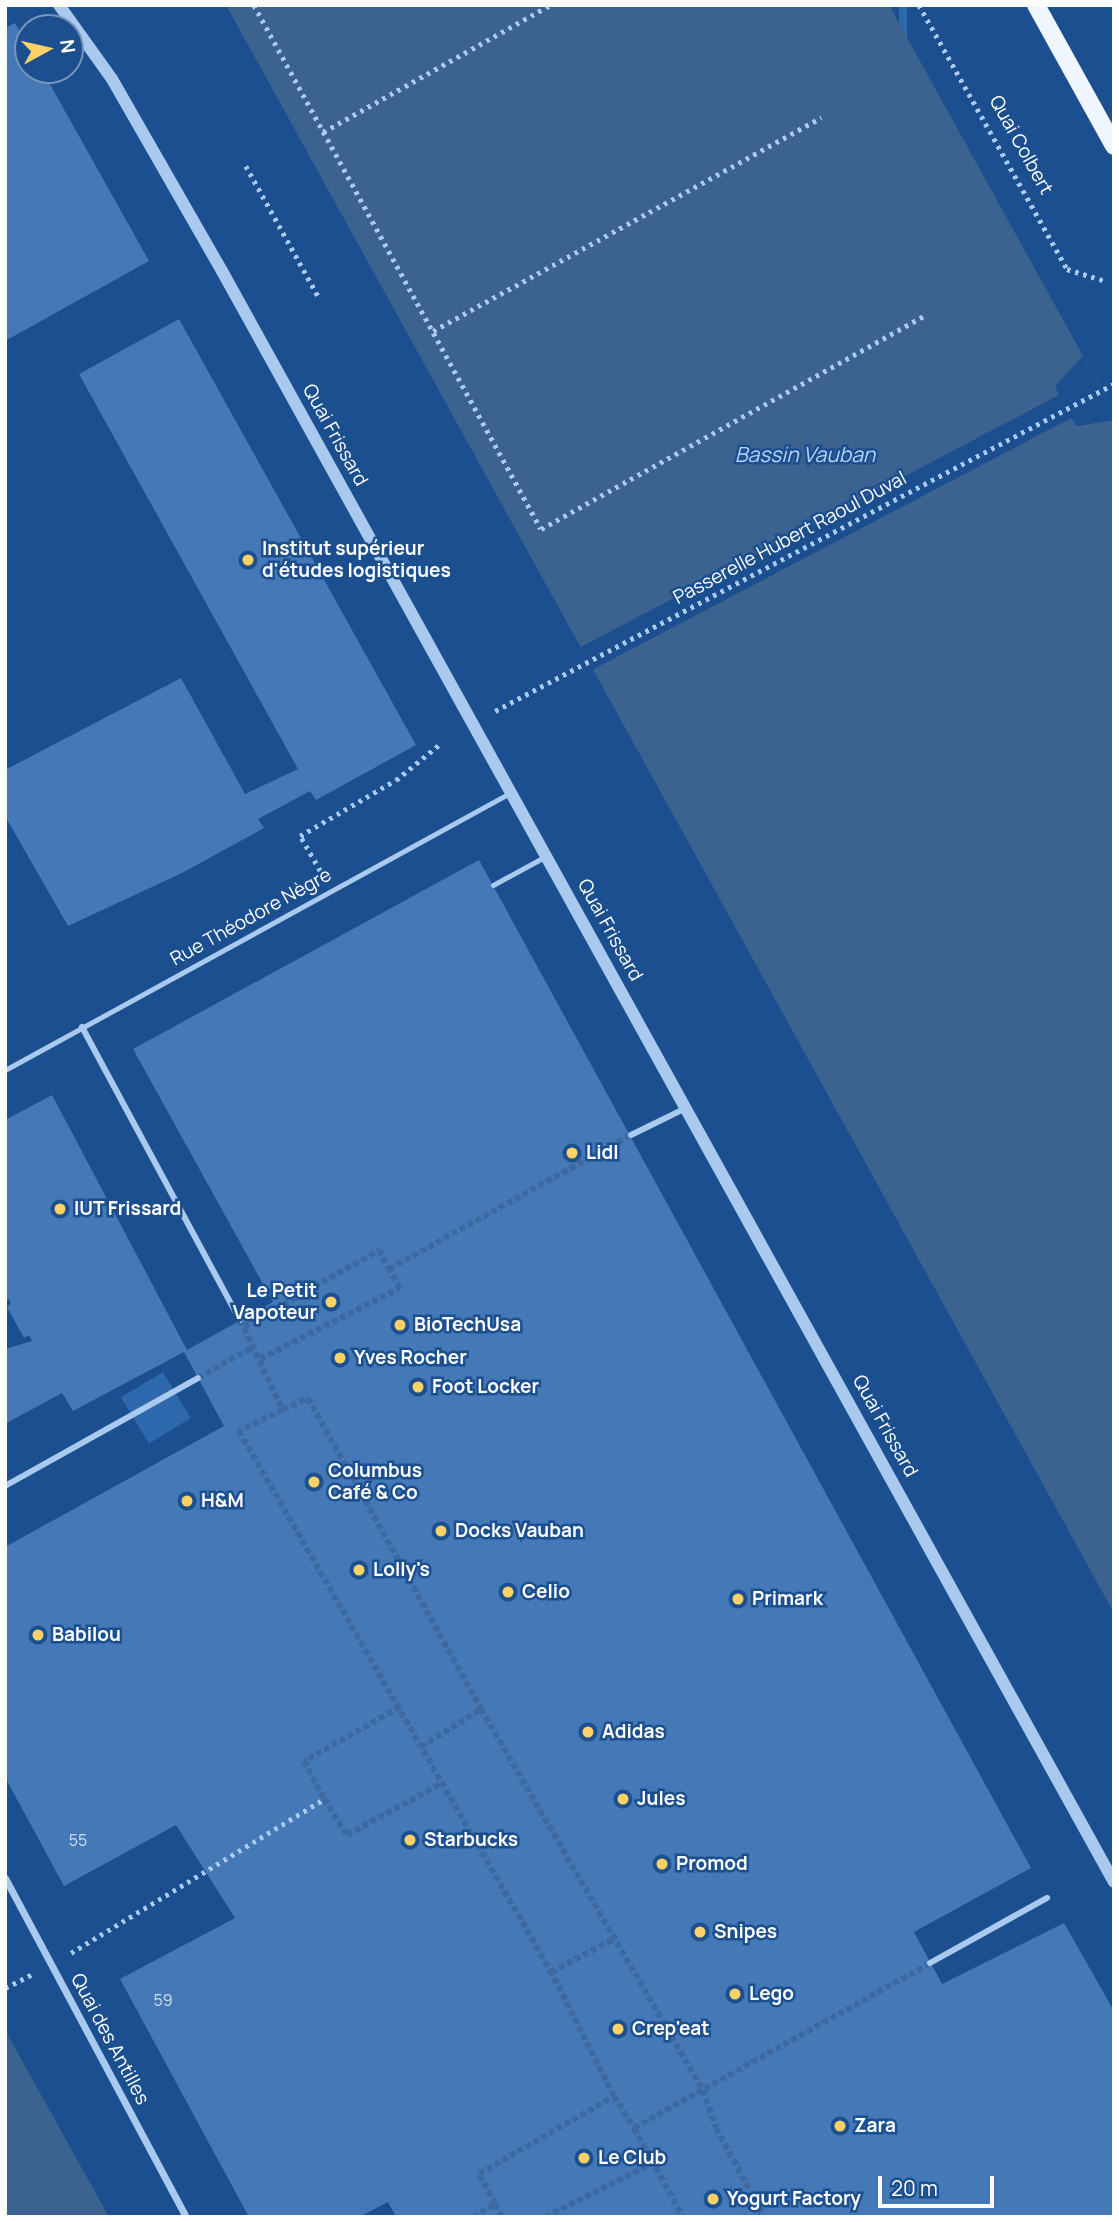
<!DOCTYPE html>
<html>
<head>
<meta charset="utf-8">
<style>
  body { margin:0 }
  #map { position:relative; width:1119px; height:2222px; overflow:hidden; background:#1b4f8f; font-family:Manrope,sans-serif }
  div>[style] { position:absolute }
  .green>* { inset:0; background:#2e69ad; transform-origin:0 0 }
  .water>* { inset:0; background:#3c6290 }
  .pier>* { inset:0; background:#1b4f8f }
  .building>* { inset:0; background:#4478b7 }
  .pedestrian-tunnel>* { height:6px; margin-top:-3px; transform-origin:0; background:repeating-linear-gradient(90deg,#3d69a0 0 6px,transparent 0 9px) }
  .path>* { height:4.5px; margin-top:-2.25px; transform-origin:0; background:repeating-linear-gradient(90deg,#a9c9ee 0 3.5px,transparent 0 8.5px) }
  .service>* { height:5px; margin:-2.5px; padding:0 2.5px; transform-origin:2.5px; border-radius:2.5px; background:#a9c9ee }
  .pedestrian>* { height:6px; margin:-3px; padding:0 3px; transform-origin:3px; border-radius:3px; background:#a9c9ee }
  .minor>* { height:7px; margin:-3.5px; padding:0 3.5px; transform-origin:3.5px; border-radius:3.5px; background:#a9c9ee }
  .tertiary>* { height:12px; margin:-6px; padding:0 6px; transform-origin:6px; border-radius:6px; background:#a9c9ee }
  .primary>* { height:18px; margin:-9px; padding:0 9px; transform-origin:9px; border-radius:9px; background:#f0f6ff }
  .dots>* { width:19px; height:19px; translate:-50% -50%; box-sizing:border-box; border:4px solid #1b4f8f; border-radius:50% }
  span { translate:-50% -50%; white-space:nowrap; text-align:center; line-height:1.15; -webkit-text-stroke:5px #1b4f8f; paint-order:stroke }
  .number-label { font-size:16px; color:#d0dded }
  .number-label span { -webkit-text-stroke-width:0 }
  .street-label { font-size:19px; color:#fff }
  .poi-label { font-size:19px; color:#fff; font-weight:700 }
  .left { translate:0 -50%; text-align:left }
  .right { translate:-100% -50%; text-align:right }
  .water-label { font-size:21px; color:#b5d3f5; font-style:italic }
  .frame { position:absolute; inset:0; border:7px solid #fff; pointer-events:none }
  .north { position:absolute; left:14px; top:14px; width:70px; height:70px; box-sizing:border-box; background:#1b4f8f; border:2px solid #7695bc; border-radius:50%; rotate:82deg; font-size:19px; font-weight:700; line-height:28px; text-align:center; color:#fff }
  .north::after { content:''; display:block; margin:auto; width:24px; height:32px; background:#ffd166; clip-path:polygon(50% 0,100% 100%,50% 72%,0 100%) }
  .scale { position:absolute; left:878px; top:2176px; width:116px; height:32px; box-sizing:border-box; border:4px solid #fff; border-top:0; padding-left:9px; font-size:21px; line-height:24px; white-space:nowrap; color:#fff; -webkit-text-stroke:5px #1b4f8f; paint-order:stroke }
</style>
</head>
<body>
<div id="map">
  <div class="green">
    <div style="left:899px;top:5px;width:8px;height:364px"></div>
    <div style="left:163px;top:1372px;width:54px;height:49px;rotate:59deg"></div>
  </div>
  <div class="water">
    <div style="clip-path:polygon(226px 5px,889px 5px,1102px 390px,1114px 412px,1114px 1613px)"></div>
    <div style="clip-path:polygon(5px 2030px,109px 2217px,5px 2217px)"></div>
  </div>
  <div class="pier">
    <div style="clip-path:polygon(1083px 356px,1114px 412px,1114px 420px,1077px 426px,1071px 418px,592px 670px,586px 661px,579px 648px,1059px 395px,1055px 386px)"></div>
  </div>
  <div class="building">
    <div style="clip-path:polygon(15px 23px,28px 46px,28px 70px,42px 70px,149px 261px,5px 341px,5px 28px)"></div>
    <div style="clip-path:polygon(179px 319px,416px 745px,316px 800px,310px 791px,258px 819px,264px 828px,182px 873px,68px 926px,5px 816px,5px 770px,181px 678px,245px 794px,298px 769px,79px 374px)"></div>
    <div style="clip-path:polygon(479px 860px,1031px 1868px,914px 1932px,942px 1984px,1064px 1923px,1114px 2011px,1114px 2217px,396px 2217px,388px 2202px,359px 2217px,249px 2217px,120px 1979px,235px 1918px,176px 1825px,64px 1886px,5px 1777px,5px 1547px,224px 1426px,184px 1352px,73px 1411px,62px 1393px,5px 1424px,5px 1349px,32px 1341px,29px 1335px,24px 1338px,7px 1307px,11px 1304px,9px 1299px,5px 1302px,5px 1120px,52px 1095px,187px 1350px,273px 1302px,133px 1049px)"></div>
  </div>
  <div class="pedestrian-tunnel">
    <div style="left:240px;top:1320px;width:100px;rotate:64.5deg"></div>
    <div style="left:283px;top:1410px;width:28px;rotate:-26deg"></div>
    <div style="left:308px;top:1398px;width:356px;rotate:60.9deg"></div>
    <div style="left:481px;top:1709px;width:441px;rotate:59.8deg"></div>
    <div style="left:703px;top:2090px;width:40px;rotate:71.1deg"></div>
    <div style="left:716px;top:2128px;width:101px;rotate:61.7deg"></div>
    <div style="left:244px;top:1327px;width:155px;rotate:-29.7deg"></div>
    <div style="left:379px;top:1250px;width:21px;rotate:62deg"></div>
    <div style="left:260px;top:1359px;width:157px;rotate:-26.9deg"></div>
    <div style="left:400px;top:1288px;width:22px;rotate:-120deg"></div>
    <div style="left:389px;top:1269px;width:277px;rotate:-29deg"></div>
    <div style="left:198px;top:1378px;width:64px;rotate:-29.7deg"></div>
    <div style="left:283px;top:1410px;width:49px;rotate:154.5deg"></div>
    <div style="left:239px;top:1431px;width:625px;rotate:60.03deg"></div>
    <div style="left:400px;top:1707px;width:110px;rotate:150.6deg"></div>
    <div style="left:304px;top:1761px;width:43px;rotate:62.2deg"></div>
    <div style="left:324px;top:1799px;width:43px;rotate:57.4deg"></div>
    <div style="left:347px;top:1835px;width:108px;rotate:-28.7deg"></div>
    <div style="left:421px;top:1747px;width:71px;rotate:-32.3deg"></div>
    <div style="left:614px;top:2096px;width:139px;rotate:-116.9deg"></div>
    <div style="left:551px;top:1972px;width:71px;rotate:-27.6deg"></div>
    <div style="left:634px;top:2128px;width:102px;rotate:61.2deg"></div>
    <div style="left:495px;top:2204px;width:15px;rotate:62deg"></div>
    <div style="left:473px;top:2217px;width:26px;rotate:-31deg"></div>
    <div style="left:495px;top:2204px;width:34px;rotate:-118deg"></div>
    <div style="left:479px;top:2174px;width:156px;rotate:-30deg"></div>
    <div style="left:614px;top:2096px;width:38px;rotate:58deg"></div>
    <div style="left:634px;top:2128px;width:339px;rotate:-29.1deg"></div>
    <div style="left:545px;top:2217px;width:121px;rotate:-26.6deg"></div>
  </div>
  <div class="path">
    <div style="left:254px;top:5px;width:597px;rotate:61.29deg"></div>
    <div style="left:541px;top:529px;width:440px;rotate:-29.1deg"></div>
    <div style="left:919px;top:5px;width:303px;rotate:60.7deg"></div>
    <div style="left:1067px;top:269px;width:41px;rotate:17.1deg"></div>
    <div style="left:323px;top:132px;width:260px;rotate:-29.2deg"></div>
    <div style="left:246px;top:166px;width:149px;rotate:61deg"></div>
    <div style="left:433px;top:331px;width:443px;rotate:-28.8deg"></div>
    <div style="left:495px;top:711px;width:700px;rotate:-27.85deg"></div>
    <div style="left:320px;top:871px;width:40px;rotate:-119.7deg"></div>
    <div style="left:300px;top:836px;width:111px;rotate:-30.3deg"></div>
    <div style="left:396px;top:780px;width:57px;rotate:-39.3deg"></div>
    <div style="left:71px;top:1953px;width:296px;rotate:-31.3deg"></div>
    <div style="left:5px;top:1988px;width:31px;rotate:-27deg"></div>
  </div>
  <div class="service">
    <div style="left:493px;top:885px;width:60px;rotate:-28.7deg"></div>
    <div style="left:5px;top:1070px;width:576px;rotate:-28.75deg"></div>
  </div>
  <div class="pedestrian">
    <div style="left:82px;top:1027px;width:333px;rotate:61.7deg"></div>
    <div style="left:631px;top:1135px;width:61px;rotate:-26.1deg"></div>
    <div style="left:5px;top:1486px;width:221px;rotate:-29.2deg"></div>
    <div style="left:930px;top:1963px;width:134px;rotate:-29.1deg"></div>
  </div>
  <div class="minor">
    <div style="left:5px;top:1878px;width:384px;rotate:61.9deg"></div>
  </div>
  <div class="tertiary">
    <div style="left:59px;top:5px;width:91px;rotate:54.4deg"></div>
    <div style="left:112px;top:79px;width:221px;rotate:60.2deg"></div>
    <div style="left:222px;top:271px;width:1841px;rotate:61.03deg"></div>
  </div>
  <div class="primary">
    <div style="left:1036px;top:5px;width:161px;rotate:61deg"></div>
  </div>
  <div class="dots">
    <div style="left:248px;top:560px;background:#ffd166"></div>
    <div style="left:572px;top:1153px;background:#ffd166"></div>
    <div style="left:60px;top:1209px;background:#ffd166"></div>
    <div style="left:331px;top:1302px;background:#ffd166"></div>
    <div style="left:400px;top:1325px;background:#ffd166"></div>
    <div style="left:340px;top:1358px;background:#ffd166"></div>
    <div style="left:418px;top:1387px;background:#ffd166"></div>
    <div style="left:314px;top:1482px;background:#ffd166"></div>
    <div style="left:187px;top:1501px;background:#ffd166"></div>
    <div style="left:441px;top:1531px;background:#ffd166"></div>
    <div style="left:359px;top:1570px;background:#ffd166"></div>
    <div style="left:508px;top:1592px;background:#ffd166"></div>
    <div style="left:738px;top:1599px;background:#ffd166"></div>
    <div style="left:38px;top:1635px;background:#ffd166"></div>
    <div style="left:588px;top:1732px;background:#ffd166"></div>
    <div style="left:623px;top:1799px;background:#ffd166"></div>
    <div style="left:410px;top:1840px;background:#ffd166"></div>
    <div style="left:662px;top:1864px;background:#ffd166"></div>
    <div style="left:700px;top:1932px;background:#ffd166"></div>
    <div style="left:735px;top:1994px;background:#ffd166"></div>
    <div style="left:618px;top:2029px;background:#ffd166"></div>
    <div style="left:840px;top:2126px;background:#ffd166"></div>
    <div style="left:584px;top:2158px;background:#ffd166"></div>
    <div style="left:713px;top:2199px;background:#ffd166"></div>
  </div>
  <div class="number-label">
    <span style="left:78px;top:1840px">55</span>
    <span style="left:163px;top:2000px">59</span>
  </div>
  <div class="street-label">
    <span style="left:1021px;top:145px;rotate:61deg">Quai Colbert</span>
    <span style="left:335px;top:435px;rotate:61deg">Quai Frissard</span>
    <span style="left:790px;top:538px;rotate:-28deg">Passerelle Hubert Raoul Duval</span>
    <span style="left:251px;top:917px;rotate:-29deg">Rue Théodore Nègre</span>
    <span style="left:610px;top:930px;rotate:61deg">Quai Frissard</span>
    <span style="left:885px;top:1426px;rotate:61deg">Quai Frissard</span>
    <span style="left:110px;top:2039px;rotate:62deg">Quai des Antilles</span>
  </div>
  <div class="poi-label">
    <span class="left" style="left:262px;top:560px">Institut supérieur<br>d'études logistiques</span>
    <span class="left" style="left:586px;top:1153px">Lidl</span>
    <span class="left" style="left:74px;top:1209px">IUT Frissard</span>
    <span class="right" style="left:317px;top:1302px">Le Petit<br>Vapoteur</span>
    <span class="left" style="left:414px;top:1325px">BioTechUsa</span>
    <span class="left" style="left:354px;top:1358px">Yves Rocher</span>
    <span class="left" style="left:432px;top:1387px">Foot Locker</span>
    <span class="left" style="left:328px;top:1482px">Columbus<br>Café &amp; Co</span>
    <span class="left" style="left:201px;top:1501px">H&amp;M</span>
    <span class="left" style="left:455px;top:1531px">Docks Vauban</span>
    <span class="left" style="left:373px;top:1570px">Lolly's</span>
    <span class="left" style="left:522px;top:1592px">Celio</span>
    <span class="left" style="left:752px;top:1599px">Primark</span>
    <span class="left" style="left:52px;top:1635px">Babilou</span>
    <span class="left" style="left:602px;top:1732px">Adidas</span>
    <span class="left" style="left:637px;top:1799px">Jules</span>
    <span class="left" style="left:424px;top:1840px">Starbucks</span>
    <span class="left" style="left:676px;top:1864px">Promod</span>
    <span class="left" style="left:714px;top:1932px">Snipes</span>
    <span class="left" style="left:749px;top:1994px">Lego</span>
    <span class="left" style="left:632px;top:2029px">Crep'eat</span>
    <span class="left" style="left:854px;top:2126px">Zara</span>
    <span class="left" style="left:598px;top:2158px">Le Club</span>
    <span class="left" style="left:727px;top:2199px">Yogurt Factory</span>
  </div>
  <div class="water-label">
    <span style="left:805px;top:454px">Bassin Vauban</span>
  </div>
  <div class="frame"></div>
  <div class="north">N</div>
  <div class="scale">20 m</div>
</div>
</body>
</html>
